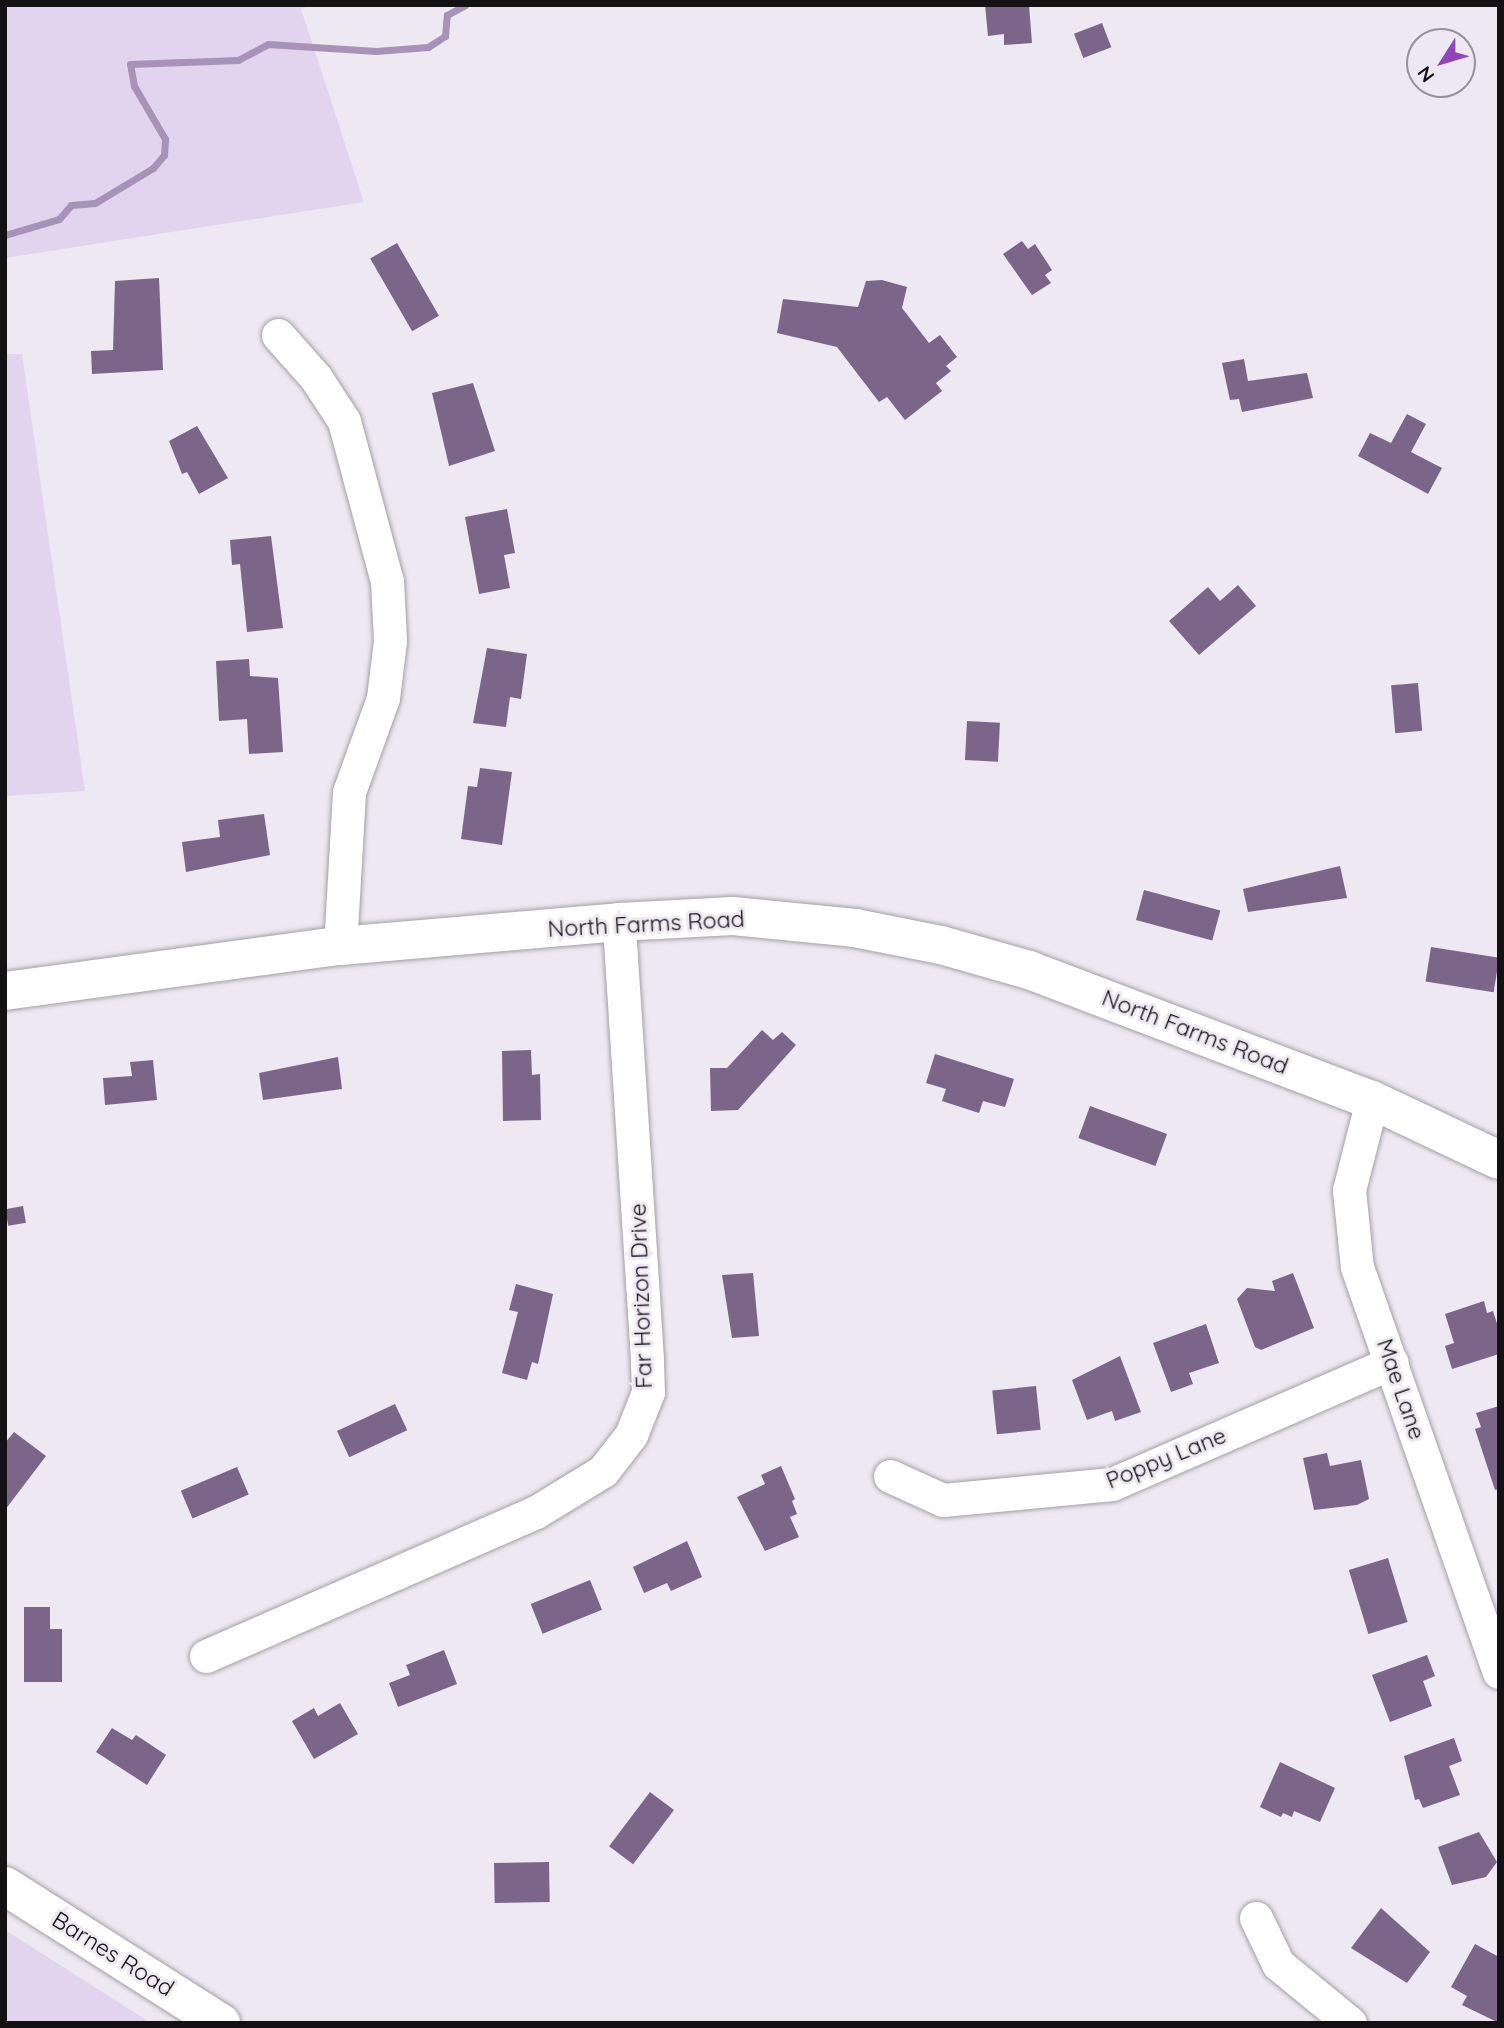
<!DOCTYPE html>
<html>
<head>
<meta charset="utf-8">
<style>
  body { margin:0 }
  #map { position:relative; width:1504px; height:2028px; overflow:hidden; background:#ede8f1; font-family:Quicksand,sans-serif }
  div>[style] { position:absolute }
  .green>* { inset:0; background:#e2d3ee }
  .stream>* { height:7px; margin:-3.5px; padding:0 3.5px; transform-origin:3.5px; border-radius:3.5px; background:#a892b8 }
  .building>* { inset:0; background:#7b668a; transform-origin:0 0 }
  .roads { filter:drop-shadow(0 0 2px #a49fa7) drop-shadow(0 0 2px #a49fa7) }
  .minor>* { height:33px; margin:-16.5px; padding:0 16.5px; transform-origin:16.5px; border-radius:16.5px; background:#fff }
  .major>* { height:38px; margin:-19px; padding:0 19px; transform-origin:19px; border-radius:19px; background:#fff }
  span { translate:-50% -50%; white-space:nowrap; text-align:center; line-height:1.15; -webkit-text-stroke:6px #ede8f1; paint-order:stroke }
  .street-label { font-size:23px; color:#131114 }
  .frame { position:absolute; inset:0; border:7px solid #131114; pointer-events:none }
  .north { position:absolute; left:1406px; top:28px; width:70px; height:70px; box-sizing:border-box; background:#ede8f1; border:2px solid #969299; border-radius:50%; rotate:233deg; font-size:19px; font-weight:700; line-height:28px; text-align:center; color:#131114 }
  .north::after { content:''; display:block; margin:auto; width:24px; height:32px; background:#8e46b9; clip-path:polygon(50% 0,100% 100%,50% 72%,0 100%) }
</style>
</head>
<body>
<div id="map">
  <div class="green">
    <div style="clip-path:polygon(5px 5px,313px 5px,301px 9px,364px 202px,5px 258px)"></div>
    <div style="clip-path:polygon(5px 354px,22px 354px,85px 791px,5px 796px)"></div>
    <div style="clip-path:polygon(5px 1930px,151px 2023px,5px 2023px)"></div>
  </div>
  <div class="stream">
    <div style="left:5px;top:235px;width:56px;rotate:-16.5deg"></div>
    <div style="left:59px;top:219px;width:18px;rotate:-49deg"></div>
    <div style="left:71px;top:205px;width:24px;rotate:-5deg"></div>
    <div style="left:95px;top:203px;width:68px;rotate:-31.1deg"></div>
    <div style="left:153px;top:168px;width:17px;rotate:-50deg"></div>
    <div style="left:164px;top:155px;width:16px;rotate:-86deg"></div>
    <div style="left:165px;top:139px;width:61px;rotate:-120.3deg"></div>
    <div style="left:134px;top:86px;width:22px;rotate:-100deg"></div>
    <div style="left:130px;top:64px;width:108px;rotate:-2.1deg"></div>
    <div style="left:238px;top:60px;width:34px;rotate:-28deg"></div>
    <div style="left:268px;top:44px;width:108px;rotate:3.7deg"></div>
    <div style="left:376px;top:51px;width:52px;rotate:-4.4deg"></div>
    <div style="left:428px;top:47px;width:20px;rotate:-33deg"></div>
    <div style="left:445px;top:36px;width:21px;rotate:-85deg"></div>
    <div style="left:447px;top:15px;width:21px;rotate:-29deg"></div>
  </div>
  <div class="building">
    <div style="clip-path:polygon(985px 5px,1029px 5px,1032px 43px,1004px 45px,1004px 34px,988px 36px)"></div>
    <div style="left:1102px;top:23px;width:26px;height:30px;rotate:69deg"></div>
    <div style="clip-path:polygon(1022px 241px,1028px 249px,1035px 244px,1052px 270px,1045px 275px,1051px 283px,1032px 295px,1003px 254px)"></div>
    <div style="left:397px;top:243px;width:84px;height:31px;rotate:60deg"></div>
    <div style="clip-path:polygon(159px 278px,163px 370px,92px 374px,91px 351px,113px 350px,115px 281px)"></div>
    <div style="clip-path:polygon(882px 280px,907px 287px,902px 308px,929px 343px,940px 335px,957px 357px,946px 366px,951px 371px,936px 383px,942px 391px,905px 420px,887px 397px,879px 402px,837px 347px,777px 333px,783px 299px,858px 307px,866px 281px)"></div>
    <div style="clip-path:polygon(1244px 359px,1248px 381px,1307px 373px,1313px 398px,1242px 412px,1239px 399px,1230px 400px,1222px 363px)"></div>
    <div style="clip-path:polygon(473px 383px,495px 451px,449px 466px,432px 393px)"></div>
    <div style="clip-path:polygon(1407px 414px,1426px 424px,1411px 452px,1442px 468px,1428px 494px,1358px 456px,1370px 433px,1391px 443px)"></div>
    <div style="clip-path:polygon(197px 426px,228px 478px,199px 494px,187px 472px,182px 474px,169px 441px)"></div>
    <div style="clip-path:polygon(507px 509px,515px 553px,504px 555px,510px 588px,479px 594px,465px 517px)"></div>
    <div style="clip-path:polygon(271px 536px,283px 628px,247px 632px,240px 564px,232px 565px,230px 540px)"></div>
    <div style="clip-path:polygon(1238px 585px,1256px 606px,1199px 655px,1169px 621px,1208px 587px,1220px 601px)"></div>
    <div style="clip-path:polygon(487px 648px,527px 654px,521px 699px,510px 697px,506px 727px,473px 723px)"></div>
    <div style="clip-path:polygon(249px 659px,250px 676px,278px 678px,283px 752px,249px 754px,247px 719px,219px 721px,216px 661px)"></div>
    <div style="left:1418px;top:683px;width:48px;height:27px;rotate:85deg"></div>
    <div style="left:967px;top:721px;width:33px;height:39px;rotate:3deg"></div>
    <div style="clip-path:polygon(480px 768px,512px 772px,502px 845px,461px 839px,468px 786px,477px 787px)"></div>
    <div style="clip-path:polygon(264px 814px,270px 855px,186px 872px,182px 842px,220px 837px,218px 820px)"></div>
    <div style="clip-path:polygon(1340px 866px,1347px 898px,1248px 912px,1243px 889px)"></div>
    <div style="left:1144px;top:890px;width:79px;height:31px;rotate:15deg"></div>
    <div style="left:1431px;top:947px;width:69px;height:35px;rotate:9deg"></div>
    <div style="clip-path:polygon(762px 1030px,773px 1040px,782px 1032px,796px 1045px,738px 1110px,711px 1111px,710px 1068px,727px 1068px)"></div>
    <div style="clip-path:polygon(531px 1050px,532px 1075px,540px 1074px,541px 1120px,503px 1121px,502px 1051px)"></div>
    <div style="clip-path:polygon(935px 1054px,1014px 1079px,1005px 1107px,983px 1101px,979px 1113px,942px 1101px,946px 1089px,926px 1083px)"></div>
    <div style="clip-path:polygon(338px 1057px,342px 1089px,263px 1100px,259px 1073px)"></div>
    <div style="clip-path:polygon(153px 1060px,157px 1100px,105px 1105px,103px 1078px,132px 1076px,130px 1062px)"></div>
    <div style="left:1090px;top:1106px;width:82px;height:34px;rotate:20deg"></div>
    <div style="left:23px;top:1206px;width:17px;height:18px;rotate:80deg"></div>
    <div style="clip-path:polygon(753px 1273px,759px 1336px,732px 1338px,722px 1275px)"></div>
    <div style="clip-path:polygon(1293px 1273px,1314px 1328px,1261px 1350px,1255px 1347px,1237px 1299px,1247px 1288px,1275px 1291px,1272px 1281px)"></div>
    <div style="clip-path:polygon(516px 1284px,553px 1294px,538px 1364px,532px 1362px,527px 1380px,502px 1373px,518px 1312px,509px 1310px)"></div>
    <div style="clip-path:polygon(1484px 1301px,1487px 1313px,1493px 1311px,1499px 1330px,1499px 1354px,1452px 1369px,1445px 1346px,1454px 1343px,1445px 1314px)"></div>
    <div style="clip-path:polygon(1206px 1324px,1219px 1363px,1189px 1373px,1193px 1384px,1171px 1392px,1153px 1343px)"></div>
    <div style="clip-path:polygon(1120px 1356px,1141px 1412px,1115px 1421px,1112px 1411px,1087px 1420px,1072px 1380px)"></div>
    <div style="left:1036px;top:1386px;width:44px;height:44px;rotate:84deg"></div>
    <div style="left:395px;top:1404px;width:29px;height:64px;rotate:65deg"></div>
    <div style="clip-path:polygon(1499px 1406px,1499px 1489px,1495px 1490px,1475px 1429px,1481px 1427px,1476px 1413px)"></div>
    <div style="clip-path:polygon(14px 1432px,46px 1456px,5px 1510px,5px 1443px)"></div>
    <div style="clip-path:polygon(1327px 1453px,1330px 1466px,1361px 1460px,1369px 1499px,1357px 1505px,1314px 1510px,1303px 1458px)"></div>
    <div style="clip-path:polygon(781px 1466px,795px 1499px,792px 1501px,797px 1514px,790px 1517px,799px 1537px,765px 1551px,737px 1497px,765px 1484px,761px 1475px)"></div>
    <div style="left:237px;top:1467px;width:30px;height:61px;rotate:67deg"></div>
    <div style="clip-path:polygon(687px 1541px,702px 1577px,671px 1591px,667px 1583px,644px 1593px,633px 1567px)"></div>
    <div style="left:1388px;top:1558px;width:67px;height:41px;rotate:73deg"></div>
    <div style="left:590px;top:1580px;width:32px;height:64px;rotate:68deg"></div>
    <div style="clip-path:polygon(24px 1607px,50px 1607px,50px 1629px,62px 1629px,62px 1682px,24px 1682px)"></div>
    <div style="clip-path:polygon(444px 1650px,457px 1684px,398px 1707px,389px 1683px,410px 1675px,406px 1665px)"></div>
    <div style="clip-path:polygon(1427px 1655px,1435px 1676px,1423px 1681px,1432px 1706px,1390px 1722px,1372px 1675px)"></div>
    <div style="clip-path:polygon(340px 1703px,358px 1734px,314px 1759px,292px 1721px,314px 1708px,318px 1716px)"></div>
    <div style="clip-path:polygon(112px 1728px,132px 1740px,136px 1735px,166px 1755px,147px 1785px,96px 1752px)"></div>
    <div style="clip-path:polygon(1454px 1738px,1462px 1761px,1449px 1766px,1460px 1795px,1423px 1808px,1419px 1799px,1415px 1800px,1404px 1756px)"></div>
    <div style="clip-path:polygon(1280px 1762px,1335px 1788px,1320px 1822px,1294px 1811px,1292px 1817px,1283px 1813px,1281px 1817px,1260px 1807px)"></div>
    <div style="left:650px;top:1792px;width:30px;height:68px;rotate:37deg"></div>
    <div style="clip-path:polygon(1479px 1832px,1497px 1862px,1486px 1877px,1452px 1885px,1438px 1847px)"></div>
    <div style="left:549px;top:1862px;width:40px;height:55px;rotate:89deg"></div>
    <div style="clip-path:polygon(1381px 1908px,1430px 1952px,1407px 1983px,1351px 1948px)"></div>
    <div style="clip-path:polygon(1475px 1944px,1499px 1957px,1499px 2023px,1462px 2005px,1467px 1996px,1451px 1987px)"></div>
  </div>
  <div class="roads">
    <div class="minor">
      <div style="left:278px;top:335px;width:57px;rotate:48.5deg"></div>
      <div style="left:316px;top:378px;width:51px;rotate:56.9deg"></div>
      <div style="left:344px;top:421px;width:166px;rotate:75deg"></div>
      <div style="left:387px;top:581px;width:60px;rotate:87.1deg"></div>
      <div style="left:390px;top:641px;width:57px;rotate:97deg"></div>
      <div style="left:383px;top:698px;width:100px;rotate:109.9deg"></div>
      <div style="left:349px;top:792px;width:154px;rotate:93.3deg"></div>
      <div style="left:1372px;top:1100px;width:93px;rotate:104.3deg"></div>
      <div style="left:1349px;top:1190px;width:77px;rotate:84.1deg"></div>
      <div style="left:1357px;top:1267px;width:429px;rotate:70.7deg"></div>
      <div style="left:890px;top:1476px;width:58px;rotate:24.4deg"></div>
      <div style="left:943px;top:1500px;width:170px;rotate:-5.4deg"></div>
      <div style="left:1112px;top:1484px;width:305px;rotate:-23.5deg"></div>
      <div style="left:206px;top:1656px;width:360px;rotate:-23.6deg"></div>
      <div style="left:536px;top:1512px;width:79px;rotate:-31.5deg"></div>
      <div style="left:603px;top:1471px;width:46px;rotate:-52.1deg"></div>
      <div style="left:631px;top:1435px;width:46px;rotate:-68.4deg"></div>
      <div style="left:648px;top:1392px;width:33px;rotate:-92deg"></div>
      <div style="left:647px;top:1359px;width:438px;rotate:-93.7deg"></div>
      <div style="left:1256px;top:1918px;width:51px;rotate:64.4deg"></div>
      <div style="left:1278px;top:1964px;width:93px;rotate:39.3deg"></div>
    </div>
    <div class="major">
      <div style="left:5px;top:991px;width:338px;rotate:-7.7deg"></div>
      <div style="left:340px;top:946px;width:280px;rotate:-4.9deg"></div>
      <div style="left:619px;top:922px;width:114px;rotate:-3deg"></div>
      <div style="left:733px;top:916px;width:123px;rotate:5.6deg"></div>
      <div style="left:855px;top:928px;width:88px;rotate:11.2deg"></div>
      <div style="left:941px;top:945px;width:91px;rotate:15.9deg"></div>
      <div style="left:1029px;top:970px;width:367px;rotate:20.8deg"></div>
      <div style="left:1372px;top:1100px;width:140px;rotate:25.3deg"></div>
      <div style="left:5px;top:1886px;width:256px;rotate:32.4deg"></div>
    </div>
  </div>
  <div class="street-label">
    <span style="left:646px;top:924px;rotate:-3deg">North Farms Road</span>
    <span style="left:1195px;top:1032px;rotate:21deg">North Farms Road</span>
    <span style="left:641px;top:1296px;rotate:-92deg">Far Horizon Drive</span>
    <span style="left:1401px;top:1389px;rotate:71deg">Mae Lane</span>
    <span style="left:1166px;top:1458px;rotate:-22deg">Poppy Lane</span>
    <span style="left:113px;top:1954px;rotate:32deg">Barnes Road</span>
  </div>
  <div class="frame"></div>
  <div class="north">N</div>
</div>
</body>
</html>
